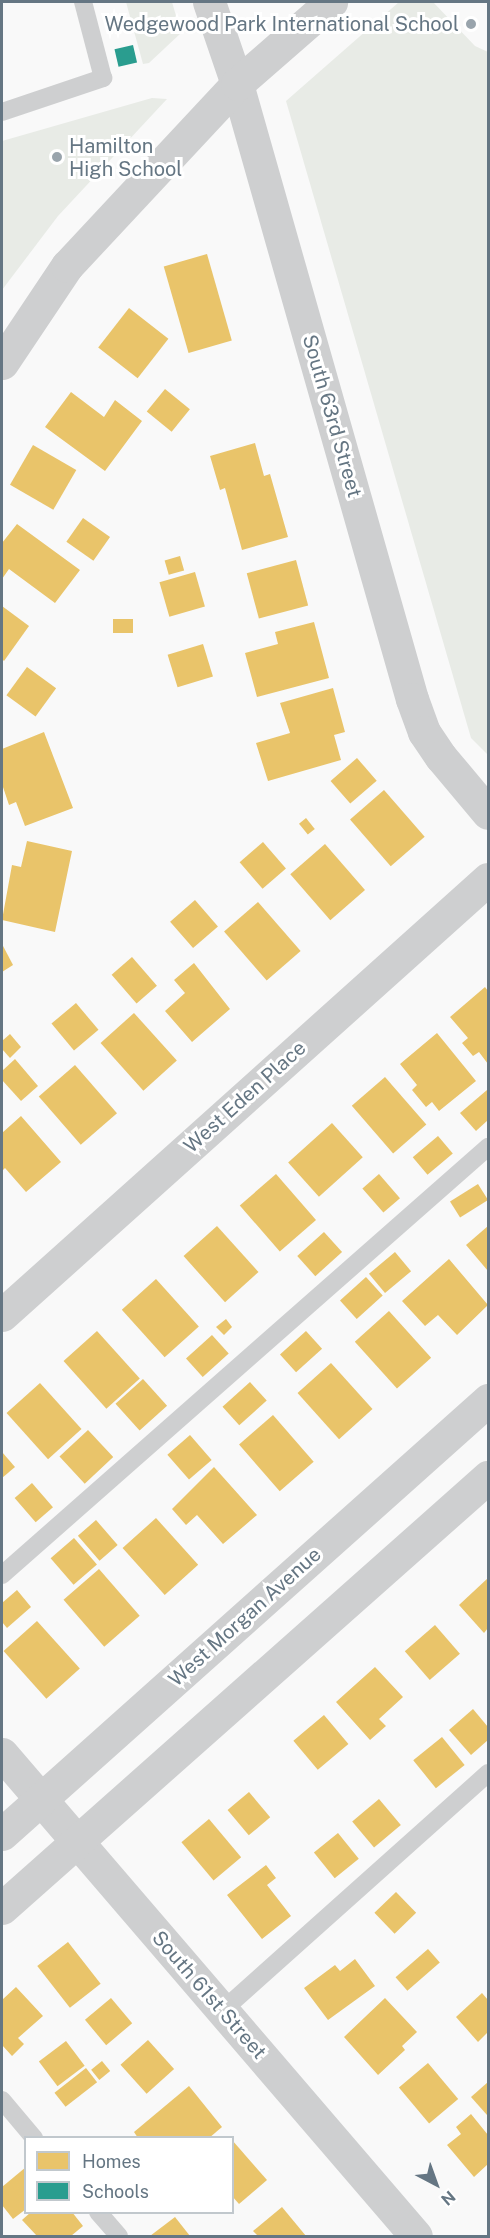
<!DOCTYPE html>
<html>
<head>
<meta charset="utf-8">
<style>
  body { margin:0 }
  #map { position:relative; width:490px; height:2238px; overflow:hidden; background:#f9f9f9; font-family:"Public Sans",sans-serif }
  div>[style] { position:absolute }
  .green>* { inset:0; background:#e8ebe6 }
  .homes>* { inset:0; background:#e9c46a; transform-origin:0 0 }
  .schools>* { inset:0; background:#2a9d8f; transform-origin:0 0 }
  .service>* { height:18px; margin:-9px; padding:0 9px; transform-origin:9px; border-radius:9px; background:#cecfd0 }
  .minor>* { height:33px; margin:-16.5px; padding:0 16.5px; transform-origin:16.5px; border-radius:16.5px; background:#cecfd0 }
  .tertiary>* { height:33px; margin:-16.5px; padding:0 16.5px; transform-origin:16.5px; border-radius:16.5px; background:#cecfd0 }
  .dots>* { width:16px; height:16px; translate:-50% -50%; box-sizing:border-box; border:3px solid #fff; border-radius:50% }
  span { translate:-50% -50%; white-space:nowrap; text-align:center; line-height:1.15; -webkit-text-stroke:6px #fff; paint-order:stroke }
  .poi-label { font-size:20px; color:#657683 }
  .right { translate:-100% -50%; text-align:right }
  .left { translate:0 -50%; text-align:left }
  .street-label { font-size:20px; color:#657683 }
  .frame { position:absolute; inset:0; border:3px solid #657683; pointer-events:none }
  .legend { position:absolute; left:24px; top:2136px; width:210px; height:78px; box-sizing:border-box; background:#fff; border:2px solid #c1c8cd; margin:0; padding:8px 10px; list-style:none; font-size:18px; color:#657683 }
  .legend li { display:flex; align-items:center; gap:12px; height:30px }
  .legend b { width:30px; border:2px solid #c1c8cd }
  .north { position:absolute; left:406px; top:2154px; width:60px; height:60px; -webkit-text-stroke:4px #fff; paint-order:stroke; rotate:139deg; font-size:16px; font-weight:700; line-height:24px; text-align:center; color:#657683 }
  .north::after { content:''; display:block; margin:auto; width:21px; height:27px; background:#657683; clip-path:polygon(50% 0,100% 100%,50% 72%,0 100%) }
</style>
</head>
<body>
<div id="map">
  <div class="green">
    <div style="clip-path:polygon(126px 2px,172px 2px,181px 33px,149px 63px,143px 64px)"></div>
    <div style="clip-path:polygon(399px 2px,433px 2px,475px 46px,488px 52px,488px 755px,471px 738px,286px 101px)"></div>
    <div style="clip-path:polygon(152px 98px,167px 99px,58px 216px,2px 290px,2px 141px)"></div>
  </div>
  <div class="homes">
    <div style="left:207px;top:254px;width:90px;height:45px;rotate:74deg"></div>
    <div style="left:129px;top:308px;width:50px;height:50px;rotate:38deg"></div>
    <div style="left:165px;top:389px;width:32px;height:29px;rotate:39deg"></div>
    <div style="clip-path:polygon(71px 392px,104px 417px,115px 400px,142px 421px,105px 471px,45px 427px)"></div>
    <div style="clip-path:polygon(255px 443px,264px 476px,270px 474px,288px 537px,242px 550px,225px 488px,220px 490px,210px 456px)"></div>
    <div style="left:33px;top:445px;width:50px;height:46px;rotate:30deg"></div>
    <div style="left:83px;top:518px;width:33px;height:29px;rotate:35deg"></div>
    <div style="clip-path:polygon(17px 524px,80px 570px,55px 603px,9px 569px,2px 579px,2px 543px)"></div>
    <div style="left:180px;top:556px;width:15px;height:16px;rotate:74deg"></div>
    <div style="left:296px;top:560px;width:47px;height:51px;rotate:75deg"></div>
    <div style="left:195px;top:572px;width:36px;height:37px;rotate:74deg"></div>
    <div style="clip-path:polygon(2px 606px,29px 626px,4px 661px,2px 659px)"></div>
    <div style="left:113px;top:619px;width:20px;height:14px"></div>
    <div style="clip-path:polygon(314px 622px,329px 678px,257px 697px,245px 653px,278px 644px,275px 632px)"></div>
    <div style="left:203px;top:644px;width:34px;height:37px;rotate:73deg"></div>
    <div style="left:27px;top:667px;width:36px;height:35px;rotate:36deg"></div>
    <div style="clip-path:polygon(333px 688px,345px 732px,334px 735px,341px 760px,268px 781px,256px 743px,290px 733px,280px 703px)"></div>
    <div style="clip-path:polygon(44px 732px,73px 808px,25px 826px,16px 802px,9px 805px,2px 784px,2px 749px)"></div>
    <div style="left:357px;top:758px;width:30px;height:35px;rotate:49deg"></div>
    <div style="left:384px;top:790px;width:62px;height:45px;rotate:49deg"></div>
    <div style="left:306px;top:818px;width:14px;height:9px;rotate:51deg"></div>
    <div style="clip-path:polygon(27px 841px,72px 851px,55px 932px,2px 920px,12px 865px,21px 867px)"></div>
    <div style="left:263px;top:842px;width:35px;height:31px;rotate:49deg"></div>
    <div style="left:325px;top:844px;width:61px;height:46px;rotate:49deg"></div>
    <div style="left:195px;top:900px;width:35px;height:33px;rotate:49deg"></div>
    <div style="left:258px;top:902px;width:65px;height:45px;rotate:49deg"></div>
    <div style="clip-path:polygon(2px 944px,13px 965px,2px 972px)"></div>
    <div style="left:132px;top:957px;width:38px;height:27px;rotate:49deg"></div>
    <div style="clip-path:polygon(194px 963px,230px 1009px,192px 1042px,165px 1011px,185px 993px,174px 980px)"></div>
    <div style="clip-path:polygon(485px 987px,488px 991px,488px 1064px,479px 1052px,473px 1056px,462px 1043px,468px 1038px,450px 1017px)"></div>
    <div style="left:76px;top:1003px;width:35px;height:32px;rotate:50deg"></div>
    <div style="left:134px;top:1013px;width:64px;height:45px;rotate:48deg"></div>
    <div style="clip-path:polygon(437px 1033px,476px 1081px,439px 1111px,432px 1102px,426px 1107px,412px 1090px,417px 1085px,400px 1064px)"></div>
    <div style="clip-path:polygon(10px 1034px,21px 1047px,10px 1058px,2px 1049px,2px 1041px)"></div>
    <div style="clip-path:polygon(15px 1059px,38px 1086px,21px 1101px,2px 1080px,2px 1071px)"></div>
    <div style="left:75px;top:1065px;width:64px;height:48px;rotate:49deg"></div>
    <div style="left:385px;top:1077px;width:63px;height:44px;rotate:49deg"></div>
    <div style="clip-path:polygon(487px 1090px,488px 1120px,476px 1131px,460px 1113px)"></div>
    <div style="clip-path:polygon(21px 1116px,61px 1162px,26px 1192px,5px 1168px,2px 1171px,2px 1133px)"></div>
    <div style="left:332px;top:1123px;width:46px;height:59px;rotate:48deg"></div>
    <div style="left:438px;top:1136px;width:23px;height:33px;rotate:50deg"></div>
    <div style="left:276px;top:1174px;width:61px;height:48px;rotate:49deg"></div>
    <div style="left:379px;top:1174px;width:32px;height:22px;rotate:49deg"></div>
    <div style="left:478px;top:1184px;width:19px;height:33px;rotate:58deg"></div>
    <div style="left:217px;top:1226px;width:62px;height:45px;rotate:48deg"></div>
    <div style="clip-path:polygon(488px 1226px,488px 1271px,466px 1245px)"></div>
    <div style="left:324px;top:1232px;width:27px;height:36px;rotate:48deg"></div>
    <div style="left:395px;top:1252px;width:25px;height:34px;rotate:50deg"></div>
    <div style="clip-path:polygon(449px 1259px,488px 1305px,457px 1335px,438px 1315px,425px 1326px,402px 1301px)"></div>
    <div style="left:366px;top:1277px;width:25px;height:35px;rotate:48deg"></div>
    <div style="left:156px;top:1279px;width:64px;height:46px;rotate:48deg"></div>
    <div style="left:389px;top:1311px;width:63px;height:46px;rotate:48deg"></div>
    <div style="clip-path:polygon(226px 1319px,232px 1327px,224px 1335px,216px 1327px)"></div>
    <div style="left:97px;top:1331px;width:64px;height:45px;rotate:48deg"></div>
    <div style="left:306px;top:1331px;width:24px;height:35px;rotate:48deg"></div>
    <div style="left:212px;top:1335px;width:25px;height:35px;rotate:48deg"></div>
    <div style="left:331px;top:1363px;width:62px;height:45px;rotate:48deg"></div>
    <div style="left:143px;top:1379px;width:36px;height:37px;rotate:48deg"></div>
    <div style="left:250px;top:1382px;width:25px;height:37px;rotate:48deg"></div>
    <div style="left:40px;top:1383px;width:62px;height:45px;rotate:48deg"></div>
    <div style="left:273px;top:1415px;width:62px;height:45px;rotate:49deg"></div>
    <div style="left:88px;top:1430px;width:37px;height:39px;rotate:47deg"></div>
    <div style="left:190px;top:1435px;width:33px;height:30px;rotate:49deg"></div>
    <div style="clip-path:polygon(2px 1452px,15px 1467px,2px 1478px)"></div>
    <div style="clip-path:polygon(214px 1467px,257px 1515px,223px 1544px,197px 1515px,186px 1525px,172px 1509px)"></div>
    <div style="left:32px;top:1483px;width:32px;height:23px;rotate:49deg"></div>
    <div style="left:156px;top:1518px;width:63px;height:45px;rotate:48deg"></div>
    <div style="left:96px;top:1520px;width:33px;height:24px;rotate:49deg"></div>
    <div style="left:74px;top:1538px;width:35px;height:31px;rotate:49deg"></div>
    <div style="left:99px;top:1569px;width:62px;height:47px;rotate:49deg"></div>
    <div style="clip-path:polygon(488px 1578px,488px 1628px,484px 1633px,459px 1605px)"></div>
    <div style="clip-path:polygon(17px 1590px,31px 1607px,7px 1628px,2px 1622px,2px 1603px)"></div>
    <div style="left:37px;top:1621px;width:64px;height:45px;rotate:48deg"></div>
    <div style="left:435px;top:1625px;width:38px;height:40px;rotate:49deg"></div>
    <div style="clip-path:polygon(375px 1667px,403px 1697px,379px 1719px,386px 1726px,370px 1740px,336px 1702px)"></div>
    <div style="clip-path:polygon(473px 1709px,488px 1727px,488px 1740px,471px 1755px,449px 1730px)"></div>
    <div style="left:324px;top:1715px;width:38px;height:40px;rotate:50deg"></div>
    <div style="left:442px;top:1737px;width:36px;height:37px;rotate:51deg"></div>
    <div style="left:249px;top:1792px;width:33px;height:28px;rotate:50deg"></div>
    <div style="left:379px;top:1799px;width:34px;height:35px;rotate:50deg"></div>
    <div style="left:209px;top:1819px;width:50px;height:36px;rotate:50deg"></div>
    <div style="left:338px;top:1833px;width:33px;height:31px;rotate:51deg"></div>
    <div style="clip-path:polygon(266px 1865px,276px 1878px,267px 1885px,291px 1916px,262px 1939px,227px 1895px)"></div>
    <div style="left:396px;top:1892px;width:29px;height:30px;rotate:46deg"></div>
    <div style="left:68px;top:1942px;width:53px;height:39px;rotate:52deg"></div>
    <div style="left:428px;top:1949px;width:18px;height:43px;rotate:49deg"></div>
    <div style="clip-path:polygon(355px 1959px,375px 1986px,328px 2020px,304px 1988px,335px 1965px,340px 1971px)"></div>
    <div style="clip-path:polygon(16px 1987px,43px 2016px,18px 2038px,24px 2044px,12px 2056px,2px 2045px,2px 2000px)"></div>
    <div style="clip-path:polygon(482px 1993px,488px 2000px,488px 2032px,478px 2042px,456px 2017px)"></div>
    <div style="left:111px;top:1998px;width:33px;height:34px;rotate:50deg"></div>
    <div style="clip-path:polygon(385px 1998px,417px 2032px,402px 2046px,405px 2050px,378px 2075px,344px 2037px)"></div>
    <div style="left:148px;top:2040px;width:39px;height:37px;rotate:48deg"></div>
    <div style="left:66px;top:2041px;width:31px;height:34px;rotate:53deg"></div>
    <div style="left:102px;top:2061px;width:13px;height:14px;rotate:51deg"></div>
    <div style="left:428px;top:2063px;width:47px;height:38px;rotate:50deg"></div>
    <div style="left:86px;top:2068px;width:18px;height:40px;rotate:52deg"></div>
    <div style="clip-path:polygon(488px 2082px,488px 2114px,487px 2115px,471px 2097px)"></div>
    <div style="clip-path:polygon(189px 2086px,222px 2127px,209px 2138px,138px 2138px,134px 2132px)"></div>
    <div style="clip-path:polygon(471px 2114px,488px 2135px,488px 2164px,474px 2177px,447px 2145px,461px 2134px,456px 2127px)"></div>
    <div style="clip-path:polygon(232px 2140px,267px 2180px,239px 2204px,232px 2196px)"></div>
    <div style="clip-path:polygon(26px 2167px,26px 2209px,13px 2219px,2px 2205px,2px 2187px)"></div>
    <div style="clip-path:polygon(282px 2207px,306px 2236px,258px 2236px,253px 2231px)"></div>
    <div style="clip-path:polygon(31px 2212px,72px 2212px,83px 2226px,71px 2236px,37px 2236px,22px 2220px)"></div>
    <div style="clip-path:polygon(175px 2217px,190px 2236px,150px 2236px)"></div>
  </div>
  <div class="schools">
    <div style="left:133px;top:45px;width:18px;height:19px;rotate:77deg"></div>
  </div>
  <div class="service">
    <div style="left:2px;top:112px;width:107px;rotate:-18.6deg"></div>
    <div style="left:103px;top:78px;width:79px;rotate:-104.7deg"></div>
    <div style="left:2px;top:1575px;width:648px;rotate:-41.37deg"></div>
    <div style="left:222px;top:2011px;width:357px;rotate:-41.8deg"></div>
    <div style="left:2px;top:2100px;width:50px;rotate:49.9deg"></div>
    <div style="left:98px;top:2212px;width:32px;rotate:49deg"></div>
  </div>
  <div class="minor">
    <div style="left:209px;top:2px;width:87px;rotate:71.1deg"></div>
    <div style="left:237px;top:84px;width:639px;rotate:74.12deg"></div>
    <div style="left:412px;top:699px;width:35px;rotate:70deg"></div>
    <div style="left:424px;top:732px;width:30px;rotate:56deg"></div>
    <div style="left:441px;top:757px;width:73px;rotate:50deg"></div>
    <div style="left:2px;top:363px;width:117px;rotate:-56.2deg"></div>
    <div style="left:67px;top:266px;width:249px;rotate:-47deg"></div>
    <div style="left:237px;top:84px;width:125px;rotate:-41.1deg"></div>
    <div style="left:2px;top:1315px;width:653px;rotate:-41.9deg"></div>
    <div style="left:2px;top:1754px;width:635px;rotate:49.34deg"></div>
  </div>
  <div class="tertiary">
    <div style="left:2px;top:1834px;width:652px;rotate:-41.76deg"></div>
    <div style="left:2px;top:1908px;width:650px;rotate:-41.57deg"></div>
  </div>
  <div class="dots">
    <div style="left:471px;top:24px;background:#99a4ac"></div>
    <div style="left:57px;top:157px;background:#99a4ac"></div>
  </div>
  <div class="poi-label">
    <span class="right" style="left:459px;top:24px">Wedgewood Park International School</span>
    <span class="left" style="left:69px;top:158px">Hamilton<br>High School</span>
  </div>
  <div class="street-label">
    <span style="left:332px;top:416px;rotate:74deg">South 63rd Street</span>
    <span style="left:245px;top:1097px;rotate:-42deg">West Eden Place</span>
    <span style="left:245px;top:1617px;rotate:-42deg">West Morgan Avenue</span>
    <span style="left:209px;top:1995px;rotate:49deg">South 61st Street</span>
  </div>
  <div class="frame"></div>
  <ul class="legend">
  <li><b style="height:16px;background:#e9c46a"></b>Homes</li>
  <li><b style="height:16px;background:#2a9d8f"></b>Schools</li>
  </ul>
  <div class="north">N</div>
</div>
</body>
</html>
